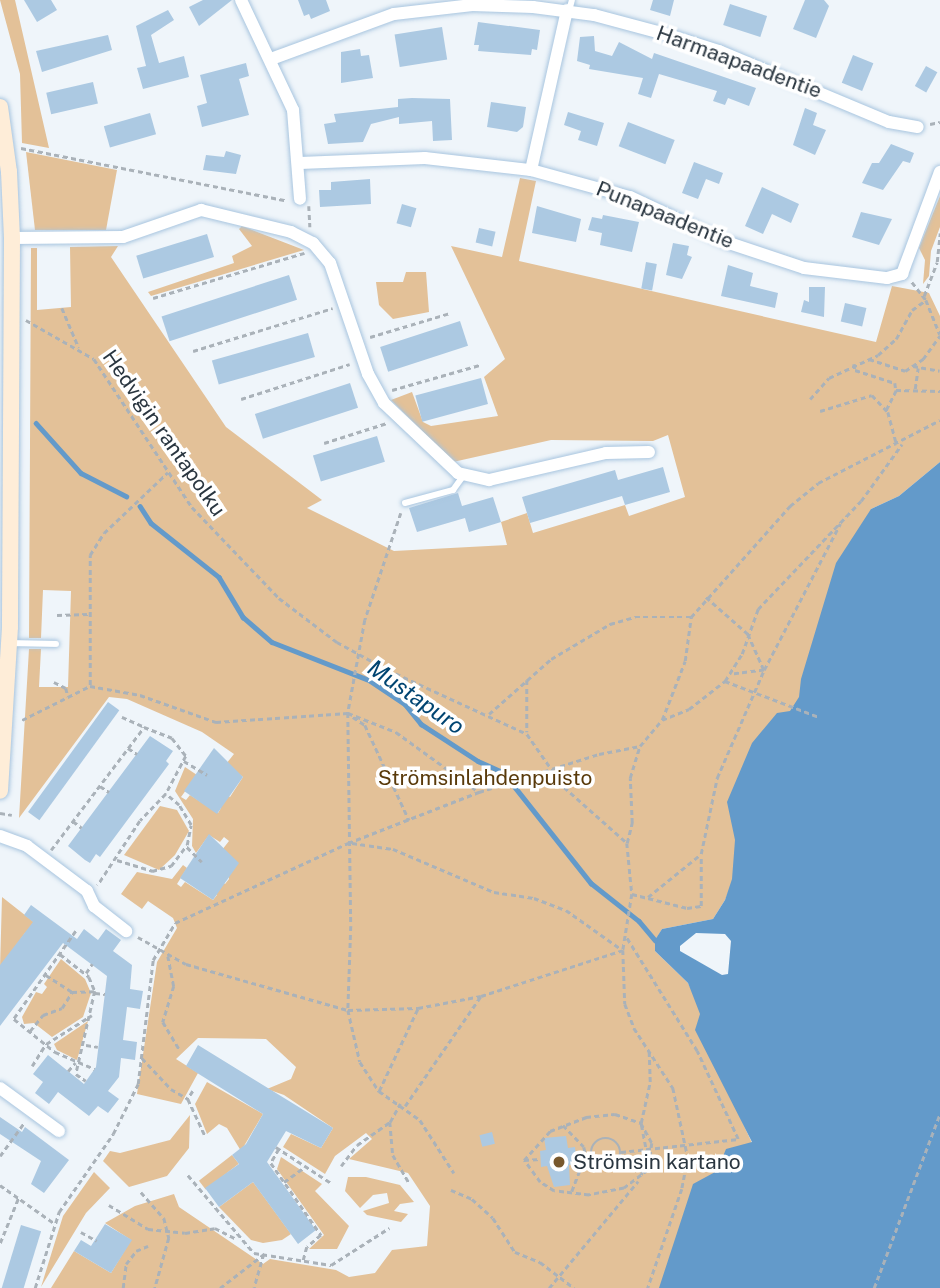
<!DOCTYPE html>
<html>
<head>
<meta charset="utf-8">
<style>
  body { margin:0 }
  #map { position:relative; width:940px; height:1288px; overflow:hidden; background:#eff5fa; font-family:"Public Sans",sans-serif }
  div>[style] { position:absolute }
  .green>* { inset:0; background:#e3c198; transform-origin:0 0 }
  .water>* { inset:0; background:#639aca }
  .stream>* { height:4.5px; margin:-2.25px; padding:0 2.25px; transform-origin:2.25px; border-radius:2.25px; background:#639aca }
  .building>* { inset:0; background:#acc9e2; transform-origin:0 0 }
  .path>* { height:2.5px; margin-top:-1.25px; transform-origin:0; background:repeating-linear-gradient(90deg,#aab2b9 0 5px,transparent 0 8.5px) }
  .path>.ring { margin:-1.25px; padding:0; box-sizing:content-box; background:none; border:2.5px solid #aab2b9; border-radius:50% }
  .roads { filter:drop-shadow(0 0 2px #a8c5df) drop-shadow(0 0 2px #a8c5df) }
  .lane>* { height:6px; margin:-3px; padding:0 3px; transform-origin:3px; border-radius:3px; background:#fff }
  .street>* { height:12px; margin:-6px; padding:0 6px; transform-origin:6px; border-radius:6px; background:#fff }
  .secondary>* { height:16px; margin:-8px; padding:0 8px; transform-origin:8px; border-radius:8px; background:#feedd8 }
  .dots>* { width:19px; height:19px; translate:-50% -50%; box-sizing:border-box; border:4px solid #fff; border-radius:50% }
  span { translate:-50% -50%; white-space:nowrap; text-align:center; line-height:1.15; -webkit-text-stroke:7px #fff; paint-order:stroke }
  .street-label { font-size:21px; color:#2a3640 }
  .park-label { font-size:21px; color:#593a0b }
  .poi-label { font-size:21px; color:#2a3640 }
  .left { translate:0 -50%; text-align:left }
  .water-label { font-size:23px; color:#004471; font-style:italic }
</style>
</head>
<body>
<div id="map">
  <div class="green">
    <div style="clip-path:polygon(0 0,15px 0,49px 148px,22px 143px,20px 74px)"></div>
    <div style="clip-path:polygon(26px 152px,117px 170px,106px 230px,35px 230px)"></div>
    <div style="clip-path:polygon(520px 178px,536px 181px,519px 261px,876px 342px,892px 286px,929px 293px,940px 316px,940px 462px,899px 496px,871px 509px,882px 524px,725px 900px,713px 919px,662px 929px,655px 941px,655px 951px,688px 983px,712px 1031px,732px 1100px,752px 1143px,739px 1288px,51px 1288px,74px 1251px,111px 1273px,131px 1240px,105px 1223px,135px 1206px,174px 1194px,179px 1207px,263px 1264px,270px 1259px,336px 1270px,349px 1277px,375px 1273px,392px 1250px,427px 1246px,430px 1206px,408px 1173px,349px 1159px,372px 1139px,366px 1133px,335px 1156px,325px 1174px,283px 1147px,291px 1134px,321px 1148px,333px 1128px,284px 1095px,267px 1089px,291px 1079px,296px 1067px,266px 1039px,198px 1038px,176px 1059px,198px 1073px,181px 1104px,137px 1094px,157px 962px,177px 928px,173px 918px,148px 901px,142px 909px,121px 894px,137px 872px,172px 879px,183px 865px,187px 868px,177px 884px,181px 887px,185px 882px,213px 900px,217px 895px,211px 890px,219px 880px,225px 884px,229px 879px,222px 850px,229px 841px,224px 837px,220px 842px,209px 835px,196px 853px,192px 846px,193px 819px,175px 791px,185px 767px,197px 775px,181px 797px,186px 800px,190px 795px,218px 813px,221px 808px,216px 804px,224px 793px,230px 797px,243px 777px,226px 764px,234px 754px,202px 732px,127px 699px,109px 697px,19px 818px,29px 649px,41px 649px,39px 687px,68px 687px,71px 591px,43px 590px,41px 638px,29px 638px,31px 248px,37px 248px,37px 310px,71px 307px,70px 247px,118px 246px,111px 257px,226px 427px,322px 500px,307px 508px,394px 551px,507px 545px,501px 522px,527px 513px,533px 533px,625px 505px,629px 516px,685px 497px,668px 435px,653px 441px,551px 440px,453px 462px,391px 400px,412px 392px,423px 422px,431px 426px,498px 416px,484px 377px,505px 359px,451px 246px,502px 257px)"></div>
    <div style="clip-path:polygon(940px 196px,940px 227px,931px 251px,929px 276px,923px 284px,925px 260px,919px 248px)"></div>
    <div style="clip-path:polygon(242px 226px,304px 250px,151px 296px,148px 292px,234px 263px,232px 256px,252px 246px,239px 229px)"></div>
    <div style="clip-path:polygon(406px 272px,426px 272px,429px 312px,393px 319px,379px 305px,376px 282px,403px 282px)"></div>
    <div style="clip-path:polygon(160px 806px,177px 810px,189px 831px,175px 855px,159px 870px,124px 855px)"></div>
    <div style="clip-path:polygon(2px 897px,49px 934px,25px 933px,0 968px)"></div>
    <div style="clip-path:polygon(61px 959px,85px 979px,91px 993px,83px 1017px,52px 1037px,34px 1023px,24px 1024px,22px 1017px,36px 992px,42px 994px,47px 987px,44px 984px)"></div>
    <div style="clip-path:polygon(88px 1021px,77px 1060px,57px 1050px,54px 1044px)"></div>
    <div style="clip-path:polygon(207px 1082px,263px 1114px,241px 1151px,227px 1128px,219px 1124px,207px 1134px,195px 1104px)"></div>
    <div style="clip-path:polygon(190px 1115px,189px 1148px,167px 1176px,129px 1187px,103px 1161px,110px 1151px,120px 1153px,170px 1140px)"></div>
    <div style="left:232px;top:1155px;width:11px;height:42px;rotate:52deg"></div>
    <div style="clip-path:polygon(281px 1157px,322px 1184px,315px 1191px,349px 1226px,337px 1249px,309px 1249px,324px 1235px,277px 1169px)"></div>
    <div style="clip-path:polygon(94px 1172px,110px 1188px,86px 1213px,41px 1287px,63px 1216px)"></div>
    <div style="clip-path:polygon(348px 1177px,366px 1177px,400px 1185px,414px 1202px,400px 1204px,394px 1211px,408px 1214px,401px 1222px,367px 1215px,363px 1211px,389px 1203px,387px 1193px,373px 1195px,360px 1208px,345px 1191px)"></div>
    <div style="clip-path:polygon(253px 1182px,291px 1234px,282px 1240px,263px 1243px,251px 1240px,219px 1207px)"></div>
  </div>
  <div class="water">
    <div style="clip-path:polygon(evenodd,940px 462px,940px 1288px,659px 1288px,693px 1184px,717px 1171px,726px 1149px,752px 1142px,695px 1030px,700px 1014px,688px 983px,655px 951px,655px 940px,662px 929px,713px 919px,725px 900px,732px 879px,735px 840px,727px 802px,752px 743px,777px 713px,790px 711px,799px 697px,801px 679px,836px 563px,871px 509px,899px 496px,940px 462px,696px 933px,725px 934px,731px 941px,728px 974px,722px 975px,680px 951px,680px 946px,696px 933px)"></div>
  </div>
  <div class="stream">
    <div style="left:36px;top:423px;width:67px;rotate:48deg"></div>
    <div style="left:81px;top:473px;width:51px;rotate:27.1deg"></div>
    <div style="left:140px;top:506px;width:20px;rotate:57deg"></div>
    <div style="left:151px;top:523px;width:87px;rotate:38.5deg"></div>
    <div style="left:219px;top:577px;width:47px;rotate:59deg"></div>
    <div style="left:243px;top:617px;width:38px;rotate:41deg"></div>
    <div style="left:272px;top:642px;width:104px;rotate:21.4deg"></div>
    <div style="left:369px;top:680px;width:43px;rotate:33.7deg"></div>
    <div style="left:405px;top:704px;width:26px;rotate:51deg"></div>
    <div style="left:421px;top:724px;width:68px;rotate:33deg"></div>
    <div style="left:478px;top:761px;width:27px;rotate:24deg"></div>
    <div style="left:503px;top:772px;width:142px;rotate:51.6deg"></div>
    <div style="left:591px;top:883px;width:61px;rotate:38.4deg"></div>
    <div style="left:639px;top:921px;width:25px;rotate:50deg"></div>
  </div>
  <div class="building">
    <div style="clip-path:polygon(24px 0,51px 0,57px 10px,37px 22px)"></div>
    <div style="clip-path:polygon(203px 0,232px 0,199px 26px,189px 7px)"></div>
    <div style="clip-path:polygon(298px 0,326px 0,330px 11px,311px 19px,309px 14px,304px 16px)"></div>
    <div style="clip-path:polygon(653px 0,674px 0,670px 16px,650px 10px)"></div>
    <div style="clip-path:polygon(805px 0,824px 0,829px 6px,816px 38px,793px 29px)"></div>
    <div style="left:730px;top:4px;width:39px;height:22px;rotate:18deg"></div>
    <div style="clip-path:polygon(168px 10px,174px 20px,151px 35px,159px 63px,184px 56px,189px 77px,143px 89px,137px 68px,146px 66px,136px 26px)"></div>
    <div style="clip-path:polygon(478px 22px,540px 30px,537px 50px,532px 49px,531px 55px,478px 51px,479px 45px,474px 45px)"></div>
    <div style="left:442px;top:27px;width:33px;height:48px;rotate:81deg"></div>
    <div style="clip-path:polygon(108px 35px,112px 50px,42px 72px,36px 51px)"></div>
    <div style="clip-path:polygon(594px 36px,595px 51px,612px 56px,619px 42px,652px 59px,654px 53px,756px 88px,749px 106px,728px 98px,725px 105px,713px 101px,717px 91px,659px 74px,651px 98px,638px 94px,643px 78px,589px 69px,590px 65px,577px 61px,580px 37px)"></div>
    <div style="clip-path:polygon(360px 49px,361px 56px,369px 55px,373px 78px,341px 83px,341px 52px)"></div>
    <div style="left:853px;top:55px;width:22px;height:30px;rotate:22deg"></div>
    <div style="clip-path:polygon(246px 63px,249px 76px,239px 79px,249px 115px,202px 127px,197px 106px,207px 103px,200px 75px)"></div>
    <div style="left:926px;top:66px;width:13px;height:23px;rotate:29deg"></div>
    <div style="left:93px;top:82px;width:22px;height:48px;rotate:77deg"></div>
    <div style="clip-path:polygon(412px 98px,450px 99px,452px 140px,433px 141px,432px 121px,399px 124px,399px 117px,371px 124px,363px 142px,328px 144px,324px 124px,336px 122px,334px 114px,398px 107px,398px 99px)"></div>
    <div style="clip-path:polygon(491px 102px,526px 107px,523px 127px,517px 132px,487px 127px)"></div>
    <div style="clip-path:polygon(805px 108px,817px 113px,813px 125px,826px 130px,815px 155px,793px 145px)"></div>
    <div style="clip-path:polygon(568px 112px,604px 123px,597px 146px,578px 140px,581px 131px,564px 125px)"></div>
    <div style="left:150px;top:113px;width:22px;height:48px;rotate:74deg"></div>
    <div style="left:628px;top:122px;width:50px;height:26px;rotate:21deg"></div>
    <div style="clip-path:polygon(891px 144px,914px 153px,910px 163px,903px 161px,883px 190px,862px 183px,872px 163px,879px 163px)"></div>
    <div style="clip-path:polygon(226px 151px,241px 155px,236px 174px,203px 170px,206px 155px,224px 157px)"></div>
    <div style="clip-path:polygon(694px 162px,723px 173px,719px 184px,706px 179px,698px 199px,682px 193px)"></div>
    <div style="clip-path:polygon(370px 179px,371px 204px,320px 207px,319px 190px,331px 190px,331px 182px)"></div>
    <div style="clip-path:polygon(762px 187px,799px 204px,791px 223px,772px 214px,763px 234px,745px 226px)"></div>
    <div style="left:402px;top:204px;width:15px;height:20px;rotate:16deg"></div>
    <div style="clip-path:polygon(537px 206px,581px 219px,576px 242px,532px 233px)"></div>
    <div style="clip-path:polygon(861px 212px,892px 219px,879px 245px,852px 237px)"></div>
    <div style="clip-path:polygon(603px 215px,639px 222px,632px 252px,600px 245px,602px 233px,588px 230px,592px 217px,602px 219px)"></div>
    <div style="left:479px;top:228px;width:17px;height:15px;rotate:13deg"></div>
    <div style="left:207px;top:234px;width:24px;height:74px;rotate:73deg"></div>
    <div style="clip-path:polygon(673px 243px,689px 246px,687px 255px,692px 257px,682px 279px,666px 275px)"></div>
    <div style="left:646px;top:262px;width:11px;height:27px;rotate:10deg"></div>
    <div style="clip-path:polygon(728px 265px,753px 273px,750px 286px,778px 293px,775px 308px,721px 296px)"></div>
    <div style="left:289px;top:275px;width:26px;height:134px;rotate:72deg"></div>
    <div style="clip-path:polygon(809px 287px,825px 287px,824px 317px,801px 312px,804px 300px,809px 302px)"></div>
    <div style="left:845px;top:303px;width:22px;height:19px;rotate:13deg"></div>
    <div style="left:460px;top:321px;width:26px;height:84px;rotate:72deg"></div>
    <div style="left:308px;top:333px;width:25px;height:100px;rotate:74deg"></div>
    <div style="left:481px;top:378px;width:27px;height:68px;rotate:75deg"></div>
    <div style="left:350px;top:383px;width:26px;height:100px;rotate:72deg"></div>
    <div style="left:377px;top:436px;width:27px;height:67px;rotate:73deg"></div>
    <div style="clip-path:polygon(663px 467px,670px 492px,625px 505px,622px 496px,530px 523px,522px 497px,615px 470px,618px 480px)"></div>
    <div style="clip-path:polygon(458px 493px,462px 506px,493px 497px,501px 522px,469px 532px,465px 518px,417px 532px,409px 508px)"></div>
    <div style="left:108px;top:702px;width:14px;height:136px;rotate:36deg"></div>
    <div style="clip-path:polygon(150px 736px,173px 751px,166px 761px,169px 764px,100px 857px,96px 854px,90px 863px,85px 860px,68px 846px)"></div>
    <div style="clip-path:polygon(214px 748px,243px 777px,217px 814px,184px 791px)"></div>
    <div style="clip-path:polygon(209px 834px,239px 863px,213px 900px,180px 878px)"></div>
    <div style="clip-path:polygon(31px 905px,77px 939px,84px 929px,98px 940px,106px 929px,121px 940px,113px 951px,132px 965px,130px 989px,143px 991px,140px 1009px,127px 1007px,123px 1040px,137px 1042px,135px 1060px,121px 1058px,119px 1077px,108px 1091px,119px 1099px,108px 1113px,98px 1106px,89px 1116px,58px 1092px,49px 1104px,35px 1093px,43px 1082px,33px 1074px,48px 1055px,84px 1084px,96px 1067px,107px 976px,63px 943px,0 1026px,0 965px,33px 922px,24px 915px)"></div>
    <div style="clip-path:polygon(198px 1045px,333px 1128px,321px 1148px,286px 1131px,267px 1162px,316px 1230px,298px 1244px,253px 1182px,219px 1207px,205px 1188px,239px 1164px,232px 1155px,246px 1144px,263px 1114px,186px 1066px)"></div>
    <div style="clip-path:polygon(0 1117px,22px 1132px,25px 1127px,69px 1160px,44px 1193px,31px 1184px,41px 1161px,0 1134px)"></div>
    <div style="left:492px;top:1132px;width:12px;height:13px;rotate:76deg"></div>
    <div style="clip-path:polygon(566px 1136px,568px 1148px,575px 1147px,577px 1164px,569px 1165px,570px 1185px,554px 1187px,547px 1166px,541px 1167px,540px 1151px,546px 1150px,544px 1138px)"></div>
    <div style="clip-path:polygon(105px 1224px,132px 1240px,111px 1273px,74px 1251px,81px 1240px,91px 1246px)"></div>
    <div style="left:21px;top:1225px;width:21px;height:66px;rotate:17deg"></div>
  </div>
  <div class="path">
    <div style="left:930px;top:124px;width:10px;rotate:-11deg"></div>
    <div style="left:21px;top:148px;width:272px;rotate:11.2deg"></div>
    <div style="left:309px;top:206px;width:21px;rotate:87deg"></div>
    <div style="left:912px;top:282px;width:23px;rotate:52deg"></div>
    <div style="left:926px;top:300px;width:37px;rotate:68deg"></div>
    <div style="left:924px;top:296px;width:36px;rotate:-69deg"></div>
    <div style="left:937px;top:262px;width:29px;rotate:-84deg"></div>
    <div style="left:153px;top:298px;width:158px;rotate:-16.6deg"></div>
    <div style="left:62px;top:308px;width:43px;rotate:67deg"></div>
    <div style="left:26px;top:320px;width:78px;rotate:29.8deg"></div>
    <div style="left:94px;top:359px;width:178px;rotate:56.5deg"></div>
    <div style="left:192px;top:507px;width:126px;rotate:46.3deg"></div>
    <div style="left:279px;top:598px;width:73px;rotate:37.2deg"></div>
    <div style="left:337px;top:642px;width:58px;rotate:28.8deg"></div>
    <div style="left:388px;top:670px;width:153px;rotate:24.7deg"></div>
    <div style="left:527px;top:734px;width:65px;rotate:55.1deg"></div>
    <div style="left:564px;top:787px;width:84px;rotate:41.6deg"></div>
    <div style="left:627px;top:843px;width:51px;rotate:84.4deg"></div>
    <div style="left:632px;top:894px;width:57px;rotate:99.1deg"></div>
    <div style="left:623px;top:950px;width:54px;rotate:87.9deg"></div>
    <div style="left:625px;top:1004px;width:26px;rotate:69deg"></div>
    <div style="left:634px;top:1028px;width:72px;rotate:57deg"></div>
    <div style="left:673px;top:1088px;width:72px;rotate:77.9deg"></div>
    <div style="left:688px;top:1158px;width:32px;rotate:101deg"></div>
    <div style="left:682px;top:1189px;width:105px;rotate:109deg"></div>
    <div style="left:370px;top:337px;width:84px;rotate:-16.7deg"></div>
    <div style="left:193px;top:351px;width:146px;rotate:-17.1deg"></div>
    <div style="left:869px;top:359px;width:38px;rotate:18deg"></div>
    <div style="left:905px;top:371px;width:22px;rotate:-34deg"></div>
    <div style="left:923px;top:359px;width:29px;rotate:-54deg"></div>
    <div style="left:854px;top:364px;width:6px;rotate:81deg"></div>
    <div style="left:855px;top:370px;width:42px;rotate:18deg"></div>
    <div style="left:895px;top:383px;width:7px;rotate:82deg"></div>
    <div style="left:913px;top:366px;width:27px;rotate:10deg"></div>
    <div style="left:915px;top:389px;width:21px;rotate:-82deg"></div>
    <div style="left:392px;top:390px;width:91px;rotate:-15.9deg"></div>
    <div style="left:241px;top:399px;width:114px;rotate:-17.8deg"></div>
    <div style="left:810px;top:399px;width:28px;rotate:-48deg"></div>
    <div style="left:829px;top:378px;width:54px;rotate:-25.1deg"></div>
    <div style="left:878px;top:355px;width:24px;rotate:-42deg"></div>
    <div style="left:896px;top:339px;width:33px;rotate:-61deg"></div>
    <div style="left:912px;top:310px;width:17px;rotate:-36deg"></div>
    <div style="left:886px;top:410px;width:22px;rotate:-63deg"></div>
    <div style="left:896px;top:390px;width:44px;rotate:1.3deg"></div>
    <div style="left:820px;top:411px;width:54px;rotate:-17.1deg"></div>
    <div style="left:872px;top:395px;width:23px;rotate:47deg"></div>
    <div style="left:888px;top:412px;width:34px;rotate:75deg"></div>
    <div style="left:324px;top:443px;width:66px;rotate:-17.6deg"></div>
    <div style="left:401px;top:513px;width:113px;rotate:108.6deg"></div>
    <div style="left:365px;top:620px;width:95px;rotate:100.4deg"></div>
    <div style="left:348px;top:713px;width:213px;rotate:89.2deg"></div>
    <div style="left:351px;top:926px;width:84px;rotate:92deg"></div>
    <div style="left:348px;top:1010px;width:53px;rotate:77deg"></div>
    <div style="left:360px;top:1062px;width:35px;rotate:57deg"></div>
    <div style="left:379px;top:1091px;width:50px;rotate:35.3deg"></div>
    <div style="left:420px;top:1120px;width:63px;rotate:57.3deg"></div>
    <div style="left:706px;top:597px;width:56px;rotate:41.4deg"></div>
    <div style="left:748px;top:634px;width:39px;rotate:66deg"></div>
    <div style="left:764px;top:670px;width:34px;rotate:173deg"></div>
    <div style="left:57px;top:615px;width:31px;rotate:-2deg"></div>
    <div style="left:527px;top:680px;width:52px;rotate:90deg"></div>
    <div style="left:725px;top:681px;width:101px;rotate:21deg"></div>
    <div style="left:54px;top:682px;width:13px;rotate:27deg"></div>
    <div style="left:66px;top:688px;width:9px;rotate:77deg"></div>
    <div style="left:90px;top:685px;width:130px;rotate:-90deg"></div>
    <div style="left:90px;top:555px;width:26px;rotate:-58deg"></div>
    <div style="left:104px;top:533px;width:88px;rotate:-43.6deg"></div>
    <div style="left:489px;top:714px;width:83px;rotate:-41.6deg"></div>
    <div style="left:551px;top:659px;width:69px;rotate:-30.7deg"></div>
    <div style="left:610px;top:624px;width:26px;rotate:-16deg"></div>
    <div style="left:635px;top:617px;width:56px"></div>
    <div style="left:122px;top:717px;width:24px;rotate:24deg"></div>
    <div style="left:353px;top:717px;width:14px;rotate:34deg"></div>
    <div style="left:365px;top:725px;width:105px;rotate:65.1deg"></div>
    <div style="left:22px;top:720px;width:76px;rotate:-26.6deg"></div>
    <div style="left:90px;top:686px;width:51px;rotate:10.2deg"></div>
    <div style="left:140px;top:695px;width:81px;rotate:19.6deg"></div>
    <div style="left:216px;top:722px;width:132px;rotate:-3.9deg"></div>
    <div style="left:348px;top:713px;width:52px;rotate:21.6deg"></div>
    <div style="left:396px;top:732px;width:102px;rotate:35.9deg"></div>
    <div style="left:662px;top:720px;width:29px;rotate:-22deg"></div>
    <div style="left:689px;top:709px;width:46px;rotate:-37.9deg"></div>
    <div style="left:725px;top:681px;width:32px;rotate:-58deg"></div>
    <div style="left:742px;top:654px;width:48px;rotate:-70.4deg"></div>
    <div style="left:758px;top:609px;width:149px;rotate:-46.4deg"></div>
    <div style="left:861px;top:501px;width:70px;rotate:-54.3deg"></div>
    <div style="left:128px;top:748px;width:11px;rotate:34deg"></div>
    <div style="left:184px;top:761px;width:27px;rotate:31deg"></div>
    <div style="left:100px;top:786px;width:11px;rotate:34deg"></div>
    <div style="left:0;top:813px;width:12px;rotate:9deg"></div>
    <div style="left:73px;top:821px;width:11px;rotate:38deg"></div>
    <div style="left:352px;top:843px;width:41px;rotate:8.3deg"></div>
    <div style="left:393px;top:849px;width:110px;rotate:23.1deg"></div>
    <div style="left:494px;top:892px;width:40px;rotate:8.5deg"></div>
    <div style="left:534px;top:898px;width:34px;rotate:21deg"></div>
    <div style="left:566px;top:910px;width:67px;rotate:35.3deg"></div>
    <div style="left:627px;top:843px;width:21px;rotate:-76deg"></div>
    <div style="left:632px;top:823px;width:45px;rotate:-92.5deg"></div>
    <div style="left:630px;top:778px;width:34px;rotate:-73deg"></div>
    <div style="left:640px;top:746px;width:34px;rotate:-50deg"></div>
    <div style="left:662px;top:720px;width:63px;rotate:-68.7deg"></div>
    <div style="left:685px;top:661px;width:44px;rotate:-82.2deg"></div>
    <div style="left:691px;top:617px;width:149px;rotate:-48.3deg"></div>
    <div style="left:790px;top:506px;width:36px;rotate:-39deg"></div>
    <div style="left:818px;top:483px;width:137px;rotate:-27.3deg"></div>
    <div style="left:187px;top:847px;width:21px;rotate:45deg"></div>
    <div style="left:51px;top:850px;width:154px;rotate:-52.9deg"></div>
    <div style="left:144px;top:727px;width:30px;rotate:21deg"></div>
    <div style="left:172px;top:738px;width:23px;rotate:52deg"></div>
    <div style="left:186px;top:756px;width:43px;rotate:117.8deg"></div>
    <div style="left:166px;top:794px;width:37px;rotate:134deg"></div>
    <div style="left:140px;top:821px;width:77px;rotate:123.3deg"></div>
    <div style="left:117px;top:860px;width:37px;rotate:17deg"></div>
    <div style="left:152px;top:871px;width:20px;rotate:-15deg"></div>
    <div style="left:171px;top:866px;width:26px;rotate:-53deg"></div>
    <div style="left:187px;top:845px;width:20px;rotate:-79deg"></div>
    <div style="left:191px;top:825px;width:23px;rotate:-121deg"></div>
    <div style="left:179px;top:805px;width:17px;rotate:-140deg"></div>
    <div style="left:632px;top:894px;width:57px;rotate:14.3deg"></div>
    <div style="left:687px;top:908px;width:14px;rotate:-8deg"></div>
    <div style="left:701px;top:906px;width:51px;rotate:-90deg"></div>
    <div style="left:648px;top:897px;width:68px;rotate:-39.1deg"></div>
    <div style="left:701px;top:854px;width:78px;rotate:-78.1deg"></div>
    <div style="left:717px;top:778px;width:118px;rotate:-66.5deg"></div>
    <div style="left:764px;top:670px;width:165px;rotate:-62.5deg"></div>
    <div style="left:76px;top:931px;width:108px;rotate:125.2deg"></div>
    <div style="left:14px;top:1019px;width:53px;rotate:38.8deg"></div>
    <div style="left:55px;top:1052px;width:43px;rotate:23deg"></div>
    <div style="left:138px;top:937px;width:55px;rotate:29.4deg"></div>
    <div style="left:186px;top:964px;width:168px;rotate:15.9deg"></div>
    <div style="left:348px;top:1010px;width:70px;rotate:-1.6deg"></div>
    <div style="left:418px;top:1008px;width:64px;rotate:-10.8deg"></div>
    <div style="left:481px;top:996px;width:149px;rotate:-17.9deg"></div>
    <div style="left:60px;top:954px;width:37px;rotate:38deg"></div>
    <div style="left:89px;top:977px;width:15px;rotate:67deg"></div>
    <div style="left:95px;top:991px;width:85px;rotate:102.9deg"></div>
    <div style="left:76px;top:1074px;width:12px;rotate:35deg"></div>
    <div style="left:168px;top:956px;width:31px;rotate:79deg"></div>
    <div style="left:174px;top:986px;width:38px;rotate:107deg"></div>
    <div style="left:163px;top:1022px;width:31px;rotate:59deg"></div>
    <div style="left:86px;top:973px;width:11px;rotate:-56deg"></div>
    <div style="left:46px;top:975px;width:31px;rotate:33deg"></div>
    <div style="left:95px;top:993px;width:10px;rotate:6deg"></div>
    <div style="left:30px;top:1031px;width:21px;rotate:-51deg"></div>
    <div style="left:43px;top:1015px;width:20px;rotate:-20deg"></div>
    <div style="left:62px;top:1008px;width:19px;rotate:-58deg"></div>
    <div style="left:72px;top:992px;width:23px;rotate:-2deg"></div>
    <div style="left:86px;top:1045px;width:12px;rotate:9deg"></div>
    <div style="left:142px;top:1058px;width:42px;rotate:46.9deg"></div>
    <div style="left:171px;top:1089px;width:20px;rotate:30deg"></div>
    <div style="left:32px;top:1066px;width:26px;rotate:-58deg"></div>
    <div style="left:46px;top:1044px;width:54px;rotate:-32.2deg"></div>
    <div style="left:68px;top:1071px;width:11px;rotate:-49deg"></div>
    <div style="left:193px;top:1091px;width:9px;rotate:122deg"></div>
    <div style="left:188px;top:1099px;width:40px;rotate:65deg"></div>
    <div style="left:379px;top:1091px;width:92px;rotate:-64.8deg"></div>
    <div style="left:405px;top:1106px;width:134px;rotate:-55.4deg"></div>
    <div style="left:615px;top:1114px;width:28px;rotate:19deg"></div>
    <div style="left:641px;top:1123px;width:23px;rotate:61deg"></div>
    <div style="left:652px;top:1143px;width:27px;rotate:98deg"></div>
    <div style="left:648px;top:1170px;width:30px;rotate:143deg"></div>
    <div style="left:624px;top:1188px;width:36px;rotate:169deg"></div>
    <div style="left:589px;top:1195px;width:35px;rotate:-173deg"></div>
    <div style="left:554px;top:1191px;width:17px;rotate:-147deg"></div>
    <div style="left:540px;top:1182px;width:27px;rotate:-126deg"></div>
    <div style="left:524px;top:1160px;width:39px;rotate:-48deg"></div>
    <div style="left:550px;top:1131px;width:39px;rotate:-21deg"></div>
    <div style="left:586px;top:1117px;width:29px;rotate:-6deg"></div>
    <div style="left:390px;top:1122px;width:33px;rotate:85deg"></div>
    <div style="left:393px;top:1155px;width:32px;rotate:60deg"></div>
    <div style="left:563px;top:1125px;width:30px;rotate:46deg"></div>
    <div style="left:584px;top:1147px;width:8px;rotate:76deg"></div>
    <div style="left:586px;top:1155px;width:42px;rotate:111deg"></div>
    <div class="ring" style="left:591px;top:1138px;width:27.5px;height:27.5px"></div>
    <div style="left:276px;top:1147px;width:66px;rotate:33.2deg"></div>
    <div style="left:279px;top:1149px;width:16px;rotate:120deg"></div>
    <div style="left:271px;top:1163px;width:88px;rotate:55.2deg"></div>
    <div style="left:321px;top:1235px;width:18px;rotate:139deg"></div>
    <div style="left:307px;top:1247px;width:16px;rotate:105deg"></div>
    <div style="left:621px;top:1152px;width:118px;rotate:-6.3deg"></div>
    <div style="left:738px;top:1139px;width:97px;rotate:-115deg"></div>
    <div style="left:697px;top:1051px;width:134px;rotate:-121.9deg"></div>
    <div style="left:0;top:1156px;width:41px;rotate:-54deg"></div>
    <div style="left:576px;top:1156px;width:11px;rotate:-5deg"></div>
    <div style="left:524px;top:1160px;width:16px;rotate:-4deg"></div>
    <div style="left:341px;top:1166px;width:26px;rotate:-53deg"></div>
    <div style="left:357px;top:1145px;width:40px;rotate:-34.9deg"></div>
    <div style="left:390px;top:1122px;width:21px;rotate:-61deg"></div>
    <div style="left:188px;top:1175px;width:102px;rotate:49.8deg"></div>
    <div style="left:254px;top:1253px;width:78px;rotate:8.9deg"></div>
    <div style="left:331px;top:1265px;width:69px;rotate:-32.5deg"></div>
    <div style="left:641px;top:1175px;width:21px;rotate:-73deg"></div>
    <div style="left:647px;top:1155px;width:33px;rotate:-101deg"></div>
    <div style="left:641px;top:1123px;width:42px;rotate:-77.6deg"></div>
    <div style="left:650px;top:1082px;width:34px;rotate:-92deg"></div>
    <div style="left:284px;top:1182px;width:27px;rotate:-36deg"></div>
    <div style="left:0;top:1185px;width:66px;rotate:35.1deg"></div>
    <div style="left:451px;top:1190px;width:23px;rotate:23deg"></div>
    <div style="left:472px;top:1199px;width:28px;rotate:42deg"></div>
    <div style="left:493px;top:1218px;width:40px;rotate:57.1deg"></div>
    <div style="left:515px;top:1252px;width:27px;rotate:22deg"></div>
    <div style="left:540px;top:1262px;width:43px;rotate:37.4deg"></div>
    <div style="left:141px;top:1192px;width:35px;rotate:49deg"></div>
    <div style="left:164px;top:1218px;width:21px;rotate:76deg"></div>
    <div style="left:169px;top:1238px;width:52px;rotate:105.6deg"></div>
    <div style="left:109px;top:1205px;width:46px;rotate:31.6deg"></div>
    <div style="left:148px;top:1229px;width:37px;rotate:6deg"></div>
    <div style="left:185px;top:1233px;width:30px;rotate:-9deg"></div>
    <div style="left:215px;top:1228px;width:25px;rotate:27deg"></div>
    <div style="left:81px;top:1232px;width:18px;rotate:29deg"></div>
    <div style="left:0;top:1243px;width:48px;rotate:-67.8deg"></div>
    <div style="left:35px;top:1288px;width:80px;rotate:-72.5deg"></div>
    <div style="left:59px;top:1212px;width:95px;rotate:-55.3deg"></div>
    <div style="left:113px;top:1134px;width:56px;rotate:-63.4deg"></div>
    <div style="left:138px;top:1084px;width:125px;rotate:-83.1deg"></div>
    <div style="left:153px;top:960px;width:43px;rotate:-59.3deg"></div>
    <div style="left:175px;top:923px;width:191px;rotate:-24.8deg"></div>
    <div style="left:348px;top:843px;width:141px;rotate:-21.3deg"></div>
    <div style="left:479px;top:792px;width:126px;rotate:-17.6deg"></div>
    <div style="left:599px;top:754px;width:42px;rotate:-11deg"></div>
    <div style="left:123px;top:1288px;width:24px;rotate:-83deg"></div>
    <div style="left:126px;top:1264px;width:16px;rotate:-52deg"></div>
    <div style="left:136px;top:1251px;width:13px;rotate:-23deg"></div>
    <div style="left:220px;top:1288px;width:56px;rotate:-37.7deg"></div>
    <div style="left:264px;top:1254px;width:35px;rotate:106deg"></div>
    <div style="left:549px;top:1288px;width:139px;rotate:-50.2deg"></div>
    <div style="left:874px;top:1288px;width:187px;rotate:-69.3deg"></div>
  </div>
  <div class="roads">
    <div class="lane">
      <div style="left:569px;top:11px;width:11px;rotate:-75deg"></div>
      <div style="left:405px;top:503px;width:50px;rotate:-15.2deg"></div>
      <div style="left:453px;top:490px;width:19px;rotate:-54deg"></div>
      <div style="left:11px;top:643px;width:45px;rotate:1.3deg"></div>
    </div>
    <div class="street">
      <div style="left:241px;top:0;width:122px;rotate:64.7deg"></div>
      <div style="left:293px;top:110px;width:89px;rotate:85.5deg"></div>
      <div style="left:271px;top:59px;width:131px;rotate:-20.1deg"></div>
      <div style="left:394px;top:14px;width:79px;rotate:-6.6deg"></div>
      <div style="left:472px;top:5px;width:61px;rotate:1.9deg"></div>
      <div style="left:533px;top:7px;width:62px;rotate:7.5deg"></div>
      <div style="left:594px;top:15px;width:73px;rotate:15deg"></div>
      <div style="left:665px;top:34px;width:57px;rotate:17.5deg"></div>
      <div style="left:719px;top:51px;width:184px;rotate:22.7deg"></div>
      <div style="left:889px;top:122px;width:29px;rotate:10deg"></div>
      <div style="left:300px;top:163px;width:125px;rotate:-2.3deg"></div>
      <div style="left:425px;top:158px;width:107px;rotate:6.5deg"></div>
      <div style="left:531px;top:170px;width:103px;rotate:15.3deg"></div>
      <div style="left:630px;top:197px;width:106px;rotate:25.1deg"></div>
      <div style="left:726px;top:242px;width:82px;rotate:18.4deg"></div>
      <div style="left:804px;top:268px;width:84px;rotate:6.9deg"></div>
      <div style="left:887px;top:278px;width:16px;rotate:-15deg"></div>
      <div style="left:902px;top:274px;width:109px;rotate:-69.6deg"></div>
      <div style="left:531px;top:170px;width:164px;rotate:-77.3deg"></div>
      <div style="left:12px;top:238px;width:111px;rotate:-0.5deg"></div>
      <div style="left:123px;top:237px;width:83px;rotate:-19.1deg"></div>
      <div style="left:201px;top:210px;width:93px;rotate:13.7deg"></div>
      <div style="left:291px;top:232px;width:25px;rotate:27deg"></div>
      <div style="left:313px;top:243px;width:26px;rotate:50deg"></div>
      <div style="left:330px;top:263px;width:117px;rotate:71.1deg"></div>
      <div style="left:368px;top:374px;width:33px;rotate:61deg"></div>
      <div style="left:384px;top:403px;width:102px;rotate:43.4deg"></div>
      <div style="left:458px;top:473px;width:32px;rotate:13deg"></div>
      <div style="left:489px;top:480px;width:120px;rotate:-13deg"></div>
      <div style="left:606px;top:453px;width:43px;rotate:-1.3deg"></div>
      <div style="left:0;top:836px;width:29px;rotate:20deg"></div>
      <div style="left:27px;top:846px;width:75px;rotate:36.9deg"></div>
      <div style="left:87px;top:891px;width:17px;rotate:65deg"></div>
      <div style="left:94px;top:906px;width:41px;rotate:38deg"></div>
      <div style="left:0;top:1088px;width:73px;rotate:36.1deg"></div>
    </div>
    <div class="secondary">
      <div style="left:0;top:107px;width:66px;rotate:82.1deg"></div>
      <div style="left:9px;top:172px;width:66px;rotate:87.4deg"></div>
      <div style="left:12px;top:238px;width:389px;rotate:90.3deg"></div>
      <div style="left:10px;top:627px;width:164px;rotate:93.5deg"></div>
    </div>
  </div>
  <div class="dots">
    <div style="left:559px;top:1162px;background:#78582d"></div>
  </div>
  <div class="street-label">
    <span style="left:739px;top:62px;rotate:20deg">Harmaapaadentie</span>
    <span style="left:665px;top:215px;rotate:22deg">Punapaadentie</span>
    <span style="left:164px;top:433px;rotate:55deg">Hedvigin rantapolku</span>
  </div>
  <div class="park-label">
    <span style="left:485px;top:778px">Strömsinlahdenpuisto</span>
  </div>
  <div class="poi-label">
    <span class="left" style="left:573px;top:1162px">Strömsin kartano</span>
  </div>
  <div class="water-label">
    <span style="left:416px;top:697px;rotate:35deg">Mustapuro</span>
  </div>
</div>
</body>
</html>
